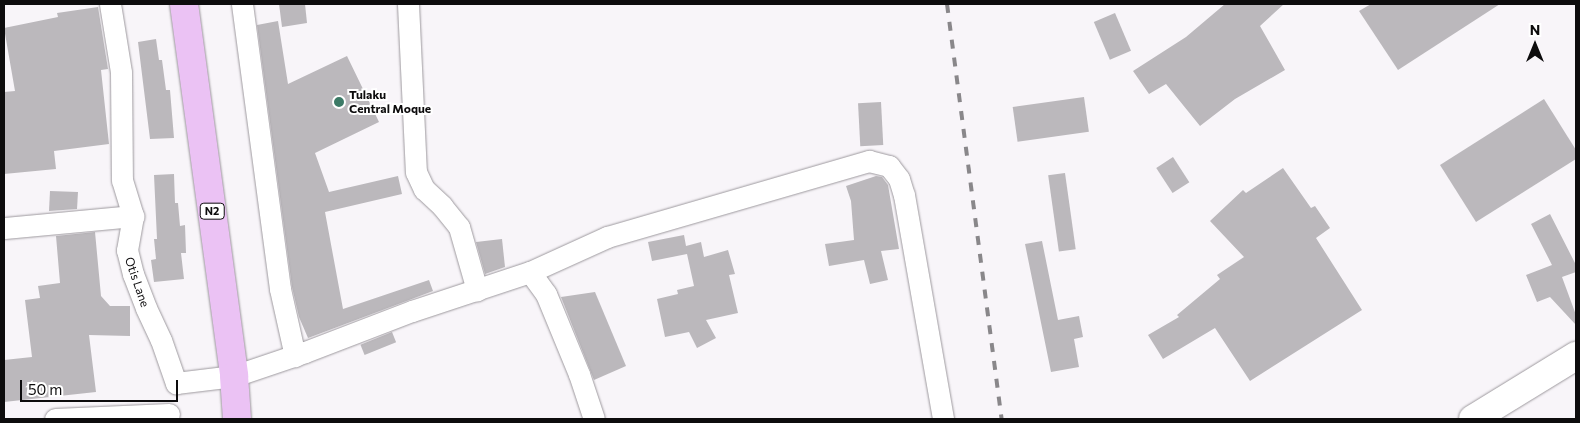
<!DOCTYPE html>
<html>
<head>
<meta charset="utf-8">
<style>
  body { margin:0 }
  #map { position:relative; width:1580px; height:423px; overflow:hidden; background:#f8f5f9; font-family:Commissioner,sans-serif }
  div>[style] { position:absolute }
  .building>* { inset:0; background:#bbb8bc; transform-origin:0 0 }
  .roads { filter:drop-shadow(0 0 1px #9d999e) drop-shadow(0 0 1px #9d999e) }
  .minor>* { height:21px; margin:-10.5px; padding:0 10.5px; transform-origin:10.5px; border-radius:10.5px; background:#fff }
  .tertiary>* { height:28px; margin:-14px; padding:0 14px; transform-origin:14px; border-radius:14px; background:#fff }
  .trunk>* { height:28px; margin:-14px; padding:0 14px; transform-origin:14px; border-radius:14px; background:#ebc2f4 }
  .rail>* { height:4px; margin-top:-2px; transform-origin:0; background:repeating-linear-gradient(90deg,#89878a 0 9px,transparent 0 18px) }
  .dots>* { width:14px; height:14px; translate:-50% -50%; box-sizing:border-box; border:2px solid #fff; border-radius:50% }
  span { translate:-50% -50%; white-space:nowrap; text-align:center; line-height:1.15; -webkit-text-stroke:4px #fff; paint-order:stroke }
  .shield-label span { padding:1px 4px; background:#fff; border:1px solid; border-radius:4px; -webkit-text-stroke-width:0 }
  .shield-label { font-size:11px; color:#0d0c0d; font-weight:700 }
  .poi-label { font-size:12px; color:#0d0c0d; font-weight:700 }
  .left { translate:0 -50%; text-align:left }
  .street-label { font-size:12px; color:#0d0c0d }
  .frame { position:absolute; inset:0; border:5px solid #0d0c0d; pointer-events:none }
  .north { position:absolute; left:1510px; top:20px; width:50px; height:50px; -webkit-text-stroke:4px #fff; paint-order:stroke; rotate:0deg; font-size:14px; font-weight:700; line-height:20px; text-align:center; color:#0d0c0d }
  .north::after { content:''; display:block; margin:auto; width:18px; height:22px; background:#0d0c0d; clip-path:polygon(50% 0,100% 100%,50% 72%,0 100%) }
  .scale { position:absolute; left:20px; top:380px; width:158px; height:22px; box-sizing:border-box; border:2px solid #0d0c0d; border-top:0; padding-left:6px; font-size:15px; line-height:18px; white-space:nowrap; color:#0d0c0d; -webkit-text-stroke:4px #fff; paint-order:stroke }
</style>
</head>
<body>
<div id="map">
  <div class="building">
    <div style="clip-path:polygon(279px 4px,305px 4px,307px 23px,282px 27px)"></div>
    <div style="clip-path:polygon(1225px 4px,1284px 4px,1260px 26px,1285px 70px,1235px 99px,1200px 126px,1166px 84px,1149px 94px,1133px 71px,1186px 37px)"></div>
    <div style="clip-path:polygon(1371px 4px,1500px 4px,1398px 70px,1359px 11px)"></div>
    <div style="clip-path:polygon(98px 7px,108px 69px,101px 70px,109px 144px,54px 151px,56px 169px,4px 174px,4px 92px,15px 91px,4px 28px,58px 17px,57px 13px)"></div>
    <div style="left:1115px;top:13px;width:41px;height:23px;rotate:67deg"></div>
    <div style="clip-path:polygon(278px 21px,288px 84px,347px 56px,379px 122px,315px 153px,329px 192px,398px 176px,402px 194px,325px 212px,343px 309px,429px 280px,433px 291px,308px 338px,299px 317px,292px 287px,257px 25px)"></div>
    <div style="clip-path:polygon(156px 39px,159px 60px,162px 60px,166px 90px,170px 90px,174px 138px,150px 139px,138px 42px)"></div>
    <div style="left:1084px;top:97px;width:35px;height:72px;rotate:82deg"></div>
    <div style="clip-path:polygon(1544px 99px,1576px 150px,1576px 159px,1476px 222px,1440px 165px)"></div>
    <div style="left:881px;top:102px;width:43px;height:23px;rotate:87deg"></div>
    <div style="left:1173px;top:157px;width:30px;height:20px;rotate:57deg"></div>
    <div style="clip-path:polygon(1283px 168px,1311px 208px,1315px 206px,1330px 228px,1316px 238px,1362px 310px,1250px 381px,1215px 328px,1163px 359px,1148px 335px,1179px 317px,1177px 315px,1220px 279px,1217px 275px,1244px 257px,1210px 221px,1243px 190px,1246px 193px)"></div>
    <div style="left:1065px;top:173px;width:77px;height:17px;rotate:82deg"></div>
    <div style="clip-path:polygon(174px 174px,175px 203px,178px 203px,180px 226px,185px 225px,186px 253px,181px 253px,184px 279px,154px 282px,151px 260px,156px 259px,154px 239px,157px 239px,154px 175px)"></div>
    <div style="clip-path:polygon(876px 176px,882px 177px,888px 185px,899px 249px,881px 251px,888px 280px,870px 284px,864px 260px,829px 266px,825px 244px,854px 240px,851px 201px,846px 186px)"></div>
    <div style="clip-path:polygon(50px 191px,78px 192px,77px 209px,49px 211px)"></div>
    <div style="clip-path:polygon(1550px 214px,1576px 265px,1576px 272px,1562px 277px,1576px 315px,1576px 325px,1550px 297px,1537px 302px,1526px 275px,1552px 265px,1531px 224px)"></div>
    <div style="clip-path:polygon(95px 232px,101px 296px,110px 306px,130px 306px,130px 336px,89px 335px,96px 392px,4px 402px,4px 360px,32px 357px,25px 300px,40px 298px,38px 286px,60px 283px,56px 236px)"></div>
    <div style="clip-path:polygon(684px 235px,686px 246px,701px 242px,704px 257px,728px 250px,735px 274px,729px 275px,738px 313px,706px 320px,716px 338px,697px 348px,689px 332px,665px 337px,657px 299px,678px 294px,677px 290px,694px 286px,687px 254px,652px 261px,648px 242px)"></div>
    <div style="clip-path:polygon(502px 239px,505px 267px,485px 274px,476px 242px)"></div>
    <div style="clip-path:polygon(1042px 241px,1058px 320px,1079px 316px,1083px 337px,1074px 339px,1079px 367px,1051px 372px,1025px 244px)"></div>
    <div style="clip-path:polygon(595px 292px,626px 366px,594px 380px,561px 297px)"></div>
    <div style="left:392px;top:332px;width:11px;height:34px;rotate:68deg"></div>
  </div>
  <div class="roads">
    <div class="minor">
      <div style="left:110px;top:4px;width:69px;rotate:80.8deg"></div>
      <div style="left:121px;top:72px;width:108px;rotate:89.5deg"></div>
      <div style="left:122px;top:180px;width:38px;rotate:73deg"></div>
      <div style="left:133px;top:216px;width:35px;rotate:100deg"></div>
      <div style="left:127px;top:250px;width:25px;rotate:76deg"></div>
      <div style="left:133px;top:274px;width:36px;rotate:69deg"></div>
      <div style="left:146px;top:308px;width:35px;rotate:65deg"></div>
      <div style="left:161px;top:340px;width:46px;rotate:70.8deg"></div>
      <div style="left:176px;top:383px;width:58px;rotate:-6.9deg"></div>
      <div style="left:234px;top:376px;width:75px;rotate:-18.7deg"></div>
      <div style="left:305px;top:352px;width:115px;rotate:-21deg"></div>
      <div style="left:412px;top:311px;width:124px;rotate:-18.3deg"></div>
      <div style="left:530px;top:272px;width:85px;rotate:-24.4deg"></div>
      <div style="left:607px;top:237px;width:273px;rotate:-16.2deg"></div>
      <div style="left:869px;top:161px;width:21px;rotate:14deg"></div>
      <div style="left:889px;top:166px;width:16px;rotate:52deg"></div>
      <div style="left:899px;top:179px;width:17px;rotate:73deg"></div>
      <div style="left:904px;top:195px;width:227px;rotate:80.1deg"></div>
      <div style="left:242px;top:4px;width:288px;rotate:82.4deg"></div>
      <div style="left:280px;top:289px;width:69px;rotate:77.4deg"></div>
      <div style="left:408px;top:4px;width:168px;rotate:87.3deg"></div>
      <div style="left:416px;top:172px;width:19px;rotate:65deg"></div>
      <div style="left:424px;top:189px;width:25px;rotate:43deg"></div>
      <div style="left:442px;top:206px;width:27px;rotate:51deg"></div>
      <div style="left:459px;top:227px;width:66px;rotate:74.1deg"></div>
      <div style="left:4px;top:228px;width:130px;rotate:-5.3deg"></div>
      <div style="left:530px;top:272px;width:27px;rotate:54deg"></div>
      <div style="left:546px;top:294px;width:87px;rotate:67.6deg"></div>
      <div style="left:579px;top:374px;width:47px;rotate:71.6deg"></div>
      <div style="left:55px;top:419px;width:114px;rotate:-2.5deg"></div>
    </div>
    <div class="tertiary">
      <div style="left:1473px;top:419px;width:121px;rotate:-31.5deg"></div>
    </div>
    <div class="trunk">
      <div style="left:184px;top:4px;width:375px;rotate:82.3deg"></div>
      <div style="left:234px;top:376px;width:43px;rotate:86deg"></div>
    </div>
  </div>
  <div class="rail">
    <div style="left:947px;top:4px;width:419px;rotate:82.5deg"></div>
  </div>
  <div class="dots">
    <div style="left:339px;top:102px;background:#3c7a66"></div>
  </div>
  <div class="shield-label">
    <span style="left:212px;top:211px">N2</span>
  </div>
  <div class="poi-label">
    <span class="left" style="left:349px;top:102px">Tulaku<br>Central Moque</span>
  </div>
  <div class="street-label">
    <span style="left:137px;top:282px;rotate:71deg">Otis Lane</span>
  </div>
  <div class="frame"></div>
  <div class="north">N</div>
  <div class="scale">50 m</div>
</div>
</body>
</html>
